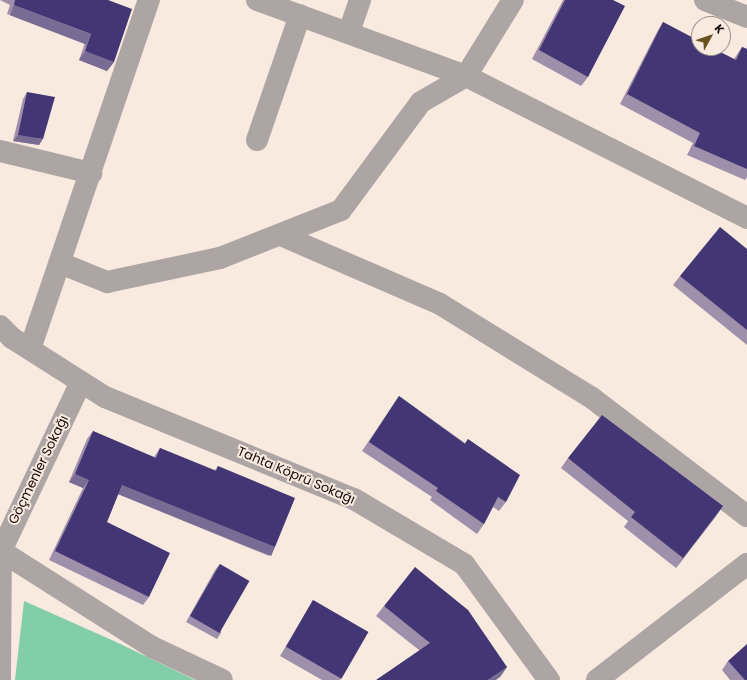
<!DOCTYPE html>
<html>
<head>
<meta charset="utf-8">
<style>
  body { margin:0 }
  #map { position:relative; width:747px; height:680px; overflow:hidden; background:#f9eadf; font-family:Poppins,sans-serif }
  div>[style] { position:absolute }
  .green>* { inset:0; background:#81cea8 }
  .minor>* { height:22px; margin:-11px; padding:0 11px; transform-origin:11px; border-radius:11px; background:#ada5a4 }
  .wall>* { inset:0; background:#9e90aa }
  .shaded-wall>* { inset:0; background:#796c94; transform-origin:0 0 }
  .building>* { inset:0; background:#423674; transform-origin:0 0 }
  span { translate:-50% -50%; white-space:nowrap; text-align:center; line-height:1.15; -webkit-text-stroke:4px #f9eadf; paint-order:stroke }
  .street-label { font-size:13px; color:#100b08 }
  .north { position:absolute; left:691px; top:16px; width:40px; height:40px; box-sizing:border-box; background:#f9eadf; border:1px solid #9c9189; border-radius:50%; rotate:50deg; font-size:11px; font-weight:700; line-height:16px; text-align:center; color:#100b08 }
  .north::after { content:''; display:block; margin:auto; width:14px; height:18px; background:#685221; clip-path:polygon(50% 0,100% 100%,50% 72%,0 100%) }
</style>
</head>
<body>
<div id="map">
  <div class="green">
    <div style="clip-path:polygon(24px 601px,114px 641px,195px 680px,15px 680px)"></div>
  </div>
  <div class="minor">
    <div style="left:257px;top:0;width:222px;rotate:20deg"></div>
    <div style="left:466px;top:76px;width:315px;rotate:26.8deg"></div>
    <div style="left:705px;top:0;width:45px;rotate:22deg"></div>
    <div style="left:349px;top:32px;width:34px;rotate:-71deg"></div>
    <div style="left:257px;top:140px;width:132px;rotate:-71deg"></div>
    <div style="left:0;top:151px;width:94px;rotate:13.6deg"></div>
    <div style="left:283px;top:236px;width:171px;rotate:23.4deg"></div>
    <div style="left:440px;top:304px;width:179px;rotate:31.7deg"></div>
    <div style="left:592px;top:398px;width:195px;rotate:37.3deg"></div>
    <div style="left:60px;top:263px;width:51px;rotate:22deg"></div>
    <div style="left:107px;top:282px;width:116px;rotate:-12deg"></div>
    <div style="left:220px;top:258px;width:130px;rotate:-21.6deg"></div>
    <div style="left:341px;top:210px;width:134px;rotate:-53.5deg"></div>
    <div style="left:421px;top:102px;width:52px;rotate:-30deg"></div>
    <div style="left:466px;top:76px;width:89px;rotate:-58.3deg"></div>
    <div style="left:0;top:326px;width:17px;rotate:45deg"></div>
    <div style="left:12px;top:338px;width:110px;rotate:32.4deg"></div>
    <div style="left:105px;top:397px;width:269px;rotate:22.3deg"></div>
    <div style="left:354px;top:499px;width:128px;rotate:30.6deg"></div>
    <div style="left:464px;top:564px;width:144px;rotate:53.8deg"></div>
    <div style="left:30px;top:349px;width:369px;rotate:-71.2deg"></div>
    <div style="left:1px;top:551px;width:179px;rotate:32.4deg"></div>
    <div style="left:152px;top:647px;width:77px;rotate:25.2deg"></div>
    <div style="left:0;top:680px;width:129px;rotate:-89.6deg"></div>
    <div style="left:1px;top:551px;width:187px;rotate:-64.7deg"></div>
    <div style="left:597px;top:680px;width:190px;rotate:-37.7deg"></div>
  </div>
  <div class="wall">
    <div style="clip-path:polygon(0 0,108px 0,114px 62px,107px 71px,79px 60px,85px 43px,7px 14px,10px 5px)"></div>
    <div style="clip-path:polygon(563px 0,613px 0,588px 77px,581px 86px,532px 59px)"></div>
    <div style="clip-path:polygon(663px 22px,734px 59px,742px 47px,747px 49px,747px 177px,745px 180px,687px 155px,693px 143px,620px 104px,657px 32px)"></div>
    <div style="clip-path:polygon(27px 92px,39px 145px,13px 141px,23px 99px)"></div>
    <div style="clip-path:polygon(747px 249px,747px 345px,673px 285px,680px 276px)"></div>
    <div style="clip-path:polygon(399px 396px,465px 443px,468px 439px,506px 502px,499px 511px,493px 507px,484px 524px,477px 534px,430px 500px,432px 497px,362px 451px)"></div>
    <div style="clip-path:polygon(93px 431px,154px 457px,160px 448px,215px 470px,218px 466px,269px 556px,118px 494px,107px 522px,149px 597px,143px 605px,49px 560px,83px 488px,69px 482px,87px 439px)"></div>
    <div style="clip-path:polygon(568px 458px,723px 506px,716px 516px,676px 568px,624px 527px,628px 521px,561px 468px)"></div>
    <div style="clip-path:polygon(220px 564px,221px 633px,217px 639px,186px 622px,215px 570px)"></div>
    <div style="clip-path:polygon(313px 600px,368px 632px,340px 680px,322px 680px,280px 656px,307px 610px)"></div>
    <div style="clip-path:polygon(384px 606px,507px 667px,500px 677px,419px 650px,376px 616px)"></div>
    <div style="clip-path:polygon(728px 661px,747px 680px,730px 680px,722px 670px)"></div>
  </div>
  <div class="shaded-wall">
    <div style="left:14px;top:5px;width:82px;height:11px;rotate:21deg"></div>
    <div style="clip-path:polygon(85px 51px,114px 62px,107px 71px,79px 60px)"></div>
    <div style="clip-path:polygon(18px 135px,43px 139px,39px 145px,13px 141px)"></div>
    <div style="clip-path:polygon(75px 474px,89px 480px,83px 488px,69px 482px)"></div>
    <div style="left:122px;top:485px;width:165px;height:10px;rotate:22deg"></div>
    <div style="clip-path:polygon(723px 506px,716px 516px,676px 568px,683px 558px)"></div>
    <div style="clip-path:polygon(507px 667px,500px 677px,496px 680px,488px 680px)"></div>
  </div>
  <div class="building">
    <div style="clip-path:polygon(15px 0,108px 0,132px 9px,114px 62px,85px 51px,91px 34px,14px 5px)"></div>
    <div style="clip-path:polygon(565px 0,613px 0,625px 6px,588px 77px,539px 50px)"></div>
    <div style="clip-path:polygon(663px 22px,699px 41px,699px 48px,712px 48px,736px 60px,742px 47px,747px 49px,747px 169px,694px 146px,700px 133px,627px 94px)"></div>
    <div style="clip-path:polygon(27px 92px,55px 97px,43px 139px,18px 135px)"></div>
    <div style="clip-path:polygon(720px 227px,747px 249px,747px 330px,680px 276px)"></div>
    <div style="clip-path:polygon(399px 396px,465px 444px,468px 439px,520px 475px,506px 502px,498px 497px,484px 524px,436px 491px,438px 488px,369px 442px)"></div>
    <div style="clip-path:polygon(602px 415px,723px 506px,683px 558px,631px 517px,635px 512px,568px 458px)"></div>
    <div style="clip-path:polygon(93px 431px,156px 458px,160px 448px,216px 471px,218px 466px,295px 498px,275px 547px,122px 485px,107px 522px,170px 553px,149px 597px,55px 551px,89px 480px,75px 474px)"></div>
    <div style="left:220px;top:564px;width:34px;height:60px;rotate:30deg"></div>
    <div style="clip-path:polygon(415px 567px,468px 610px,507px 667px,488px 680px,376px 680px,430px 643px,384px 606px)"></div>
    <div style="left:313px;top:600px;width:64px;height:54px;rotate:30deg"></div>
    <div style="clip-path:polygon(747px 644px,747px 680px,745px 680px,728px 661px)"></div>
  </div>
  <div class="street-label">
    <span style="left:39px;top:470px;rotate:-64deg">Göçmenler Sokağı</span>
    <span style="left:296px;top:476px;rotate:23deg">Tahta Köprü Sokağı</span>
  </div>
  <div class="north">K</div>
</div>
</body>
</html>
